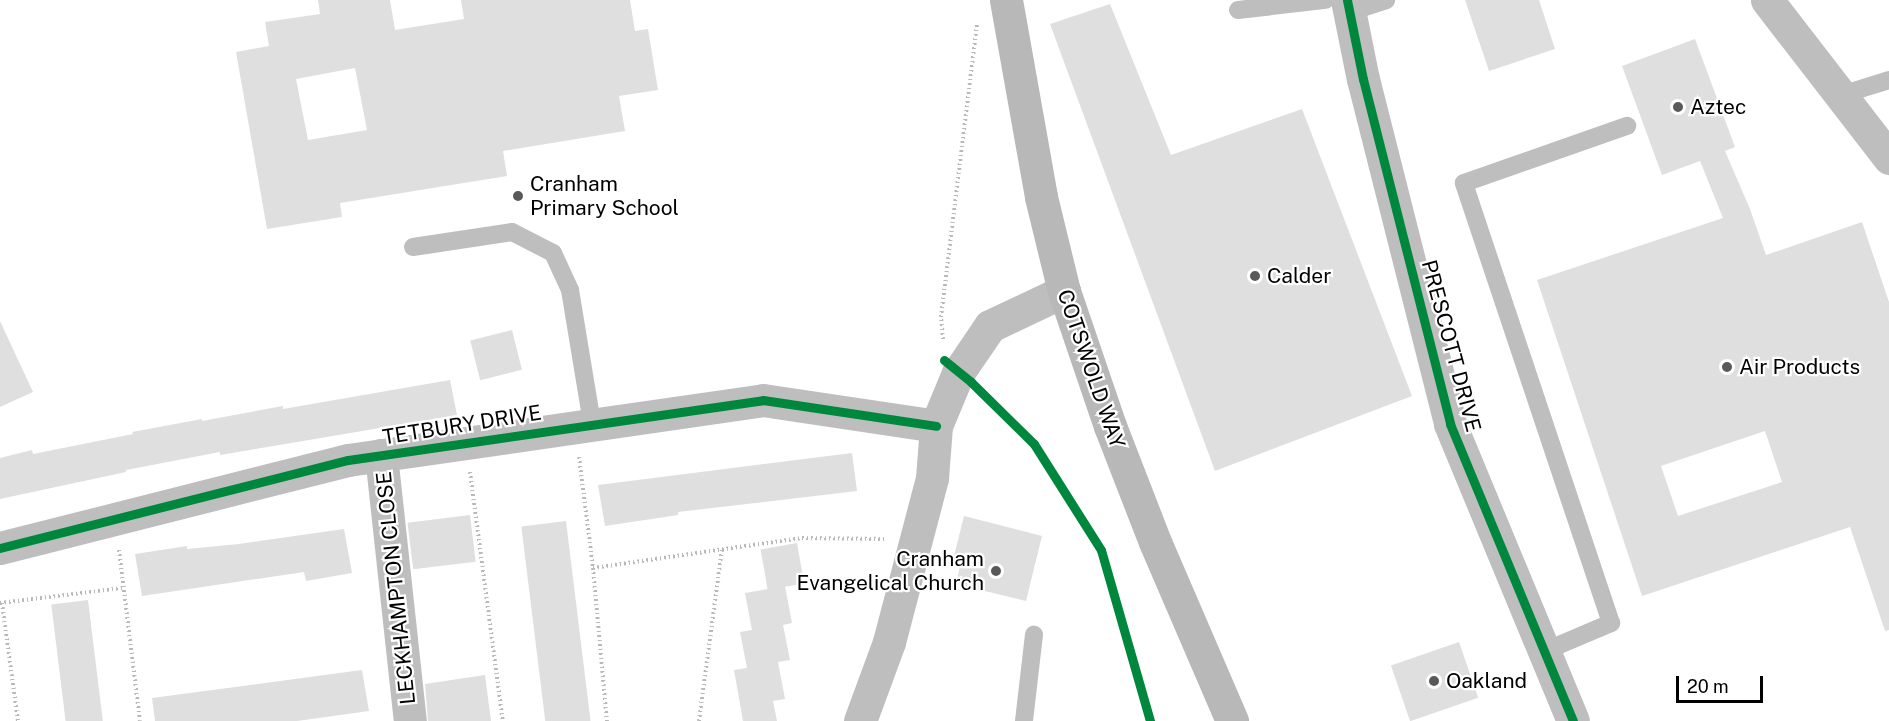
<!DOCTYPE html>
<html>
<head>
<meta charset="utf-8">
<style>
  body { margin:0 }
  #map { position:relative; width:1889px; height:721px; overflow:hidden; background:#fff; font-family:"Public Sans",sans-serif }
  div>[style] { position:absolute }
  .building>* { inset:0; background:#dfdfdf; transform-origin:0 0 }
  .path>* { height:4px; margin-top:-2px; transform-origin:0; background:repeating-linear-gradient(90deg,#b9b9b9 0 1.5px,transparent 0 4.5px) }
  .service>* { height:18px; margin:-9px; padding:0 9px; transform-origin:9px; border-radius:9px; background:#bebebe }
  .minor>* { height:33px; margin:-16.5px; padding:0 16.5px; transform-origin:16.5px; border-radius:16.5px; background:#bebebe }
  .tertiary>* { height:33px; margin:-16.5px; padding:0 16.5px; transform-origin:16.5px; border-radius:16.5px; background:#bebebe }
  .secondary>* { height:33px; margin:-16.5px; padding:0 16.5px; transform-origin:16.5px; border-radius:16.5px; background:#b8b8b8 }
  .cycleway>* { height:9px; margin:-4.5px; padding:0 4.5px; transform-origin:4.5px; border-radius:4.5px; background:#00873e }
  .dots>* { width:16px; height:16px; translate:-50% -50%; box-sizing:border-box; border:3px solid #fff; border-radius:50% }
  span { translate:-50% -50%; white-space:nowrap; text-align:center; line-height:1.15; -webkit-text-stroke:4.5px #fff; paint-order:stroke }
  .poi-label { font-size:21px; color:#000 }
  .left { translate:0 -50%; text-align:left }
  .right { translate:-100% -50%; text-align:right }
  .street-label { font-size:21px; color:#000 }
  .scale { position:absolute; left:1676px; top:676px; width:87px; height:27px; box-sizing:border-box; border:3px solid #000; border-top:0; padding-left:8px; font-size:18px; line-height:21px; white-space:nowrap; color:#000; -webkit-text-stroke:4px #fff; paint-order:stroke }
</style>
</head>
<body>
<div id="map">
  <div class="building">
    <div style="clip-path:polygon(evenodd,318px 0,390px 0,395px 30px,464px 19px,461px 0,630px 0,635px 31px,648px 29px,658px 90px,619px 96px,625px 131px,503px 151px,507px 176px,340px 203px,342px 217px,267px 229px,236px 52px,269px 46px,265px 22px,320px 14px,318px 0,355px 68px,367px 130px,308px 140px,296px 79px,355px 68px)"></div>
    <div style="clip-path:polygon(1465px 0,1539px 0,1555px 49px,1489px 71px)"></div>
    <div style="clip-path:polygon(1110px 4px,1171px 155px,1302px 109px,1412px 396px,1215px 471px,1050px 24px)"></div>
    <div style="clip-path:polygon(evenodd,1695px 39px,1735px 147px,1725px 151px,1750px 209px,1766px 255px,1862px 222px,1889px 302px,1889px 630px,1885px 631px,1850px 527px,1642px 596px,1537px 280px,1723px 218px,1700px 161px,1662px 175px,1622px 66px,1695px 39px,1765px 431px,1782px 482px,1678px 516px,1661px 466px,1765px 431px)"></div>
    <div style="clip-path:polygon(0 321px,33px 392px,0 407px)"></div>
    <div style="left:512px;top:330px;width:41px;height:43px;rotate:76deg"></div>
    <div style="clip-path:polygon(450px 380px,457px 415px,220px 455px,220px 452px,126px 470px,126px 472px,0 499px,0 458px,32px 450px,33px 454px,133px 434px,132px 432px,202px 419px,202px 421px,283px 406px,283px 409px)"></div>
    <div style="clip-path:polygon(852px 453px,857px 491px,678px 512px,678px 515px,605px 526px,598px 485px)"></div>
    <div style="left:470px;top:515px;width:47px;height:63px;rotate:83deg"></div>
    <div style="clip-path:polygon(964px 516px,1042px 536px,1026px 601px,956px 584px,962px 558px,954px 556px)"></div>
    <div style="left:566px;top:521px;width:202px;height:45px;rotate:83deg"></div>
    <div style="clip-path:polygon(344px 529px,352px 573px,306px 581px,304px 572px,142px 596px,135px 554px,187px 546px,187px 549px,239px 544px)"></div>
    <div style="left:797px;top:543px;width:41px;height:37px;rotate:80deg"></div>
    <div style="clip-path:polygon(785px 586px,792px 623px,783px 625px,790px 660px,778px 662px,785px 699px,773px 701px,777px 721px,743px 721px,734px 670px,747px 668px,740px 632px,752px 630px,745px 593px)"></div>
    <div style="left:88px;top:600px;width:122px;height:37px;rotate:83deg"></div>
    <div style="left:1459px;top:642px;width:59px;height:72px;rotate:71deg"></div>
    <div style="clip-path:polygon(362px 670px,369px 711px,297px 721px,155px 721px,152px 698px)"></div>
    <div style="clip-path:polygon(485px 675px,491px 721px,428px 721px,425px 684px)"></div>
  </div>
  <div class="path">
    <div style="left:943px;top:339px;width:22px;rotate:-95deg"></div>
    <div style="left:941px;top:317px;width:297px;rotate:-83deg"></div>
    <div style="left:579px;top:457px;width:112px;rotate:82.8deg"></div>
    <div style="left:593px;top:568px;width:154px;rotate:84.8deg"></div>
    <div style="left:470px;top:472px;width:251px;rotate:82.5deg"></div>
    <div style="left:119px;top:550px;width:172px;rotate:83deg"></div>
    <div style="left:593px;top:568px;width:211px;rotate:-8.2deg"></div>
    <div style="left:802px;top:538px;width:82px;rotate:0.7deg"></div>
    <div style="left:0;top:603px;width:124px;rotate:-7deg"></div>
    <div style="left:2px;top:603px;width:119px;rotate:82.3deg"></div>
    <div style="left:699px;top:721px;width:174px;rotate:-82.4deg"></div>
  </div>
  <div class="service">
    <div style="left:1238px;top:10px;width:88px;rotate:-6.6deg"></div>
    <div style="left:1350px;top:12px;width:38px;rotate:-18deg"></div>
    <div style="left:1841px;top:95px;width:50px;rotate:-17.4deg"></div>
    <div style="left:413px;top:247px;width:100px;rotate:-8.6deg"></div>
    <div style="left:512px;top:232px;width:46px;rotate:27.1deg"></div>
    <div style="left:553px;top:253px;width:41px;rotate:65.3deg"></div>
    <div style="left:570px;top:290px;width:135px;rotate:80.6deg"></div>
    <div style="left:1545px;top:651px;width:72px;rotate:-23deg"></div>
    <div style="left:1611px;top:623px;width:464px;rotate:-108.5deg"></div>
    <div style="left:1464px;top:183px;width:173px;rotate:-19.3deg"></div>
    <div style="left:1024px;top:721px;width:87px;rotate:-83.4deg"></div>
  </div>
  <div class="minor">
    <div style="left:1347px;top:0;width:81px;rotate:78.6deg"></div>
    <div style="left:1363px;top:79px;width:356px;rotate:75.8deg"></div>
    <div style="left:1450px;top:424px;width:321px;rotate:67.5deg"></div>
    <div style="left:381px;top:455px;width:268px;rotate:83.8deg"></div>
    <div style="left:0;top:548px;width:359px;rotate:-14.2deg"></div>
    <div style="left:348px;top:460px;width:419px;rotate:-8.2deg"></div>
    <div style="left:763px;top:400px;width:175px;rotate:8.5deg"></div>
    <div style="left:860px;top:721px;width:84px;rotate:-69.8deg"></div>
    <div style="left:889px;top:642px;width:170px;rotate:-75.3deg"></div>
    <div style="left:932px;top:478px;width:52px;rotate:-85.6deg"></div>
    <div style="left:936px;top:426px;width:57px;rotate:-67.5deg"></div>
    <div style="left:958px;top:373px;width:57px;rotate:-55.8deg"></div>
    <div style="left:990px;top:326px;width:82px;rotate:-25.3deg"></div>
  </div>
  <div class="tertiary">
    <div style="left:1767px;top:0;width:200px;rotate:52.3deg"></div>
  </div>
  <div class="secondary">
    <div style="left:1006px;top:0;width:200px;rotate:79.9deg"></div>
    <div style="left:1041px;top:197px;width:97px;rotate:76.3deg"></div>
    <div style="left:1064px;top:291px;width:143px;rotate:71.2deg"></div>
    <div style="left:1110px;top:426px;width:124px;rotate:68.8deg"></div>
    <div style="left:1155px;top:542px;width:195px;rotate:66.7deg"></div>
  </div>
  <div class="cycleway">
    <div style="left:1347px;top:0;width:81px;rotate:78.6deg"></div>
    <div style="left:1363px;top:79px;width:356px;rotate:75.8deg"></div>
    <div style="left:1450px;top:424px;width:321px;rotate:67.5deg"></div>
    <div style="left:944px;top:360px;width:35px;rotate:39deg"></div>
    <div style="left:971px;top:382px;width:88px;rotate:44.5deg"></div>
    <div style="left:1034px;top:444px;width:125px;rotate:57.7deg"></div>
    <div style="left:1101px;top:550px;width:178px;rotate:74deg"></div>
    <div style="left:0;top:548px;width:359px;rotate:-14.2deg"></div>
    <div style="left:348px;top:460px;width:419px;rotate:-8.2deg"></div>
    <div style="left:763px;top:400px;width:175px;rotate:8.5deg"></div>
  </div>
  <div class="dots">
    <div style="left:1678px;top:107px;background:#595959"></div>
    <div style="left:518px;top:196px;background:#595959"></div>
    <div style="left:1255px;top:276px;background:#595959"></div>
    <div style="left:1727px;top:367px;background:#595959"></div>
    <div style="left:996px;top:571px;background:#595959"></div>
    <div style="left:1434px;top:681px;background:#595959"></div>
  </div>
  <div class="poi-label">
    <span class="left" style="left:1690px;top:107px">Aztec</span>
    <span class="left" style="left:530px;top:196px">Cranham<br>Primary School</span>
    <span class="left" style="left:1267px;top:276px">Calder</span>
    <span class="left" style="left:1739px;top:367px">Air Products</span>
    <span class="right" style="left:984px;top:571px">Cranham<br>Evangelical Church</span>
    <span class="left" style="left:1446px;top:681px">Oakland</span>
  </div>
  <div class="street-label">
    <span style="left:1451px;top:346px;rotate:75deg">PRESCOTT DRIVE</span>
    <span style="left:1091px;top:369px;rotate:71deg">COTSWOLD WAY</span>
    <span style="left:462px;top:425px;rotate:-9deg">TETBURY DRIVE</span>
    <span style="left:396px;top:588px;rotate:-96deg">LECKHAMPTON CLOSE</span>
  </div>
  <div class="scale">20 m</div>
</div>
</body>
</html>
